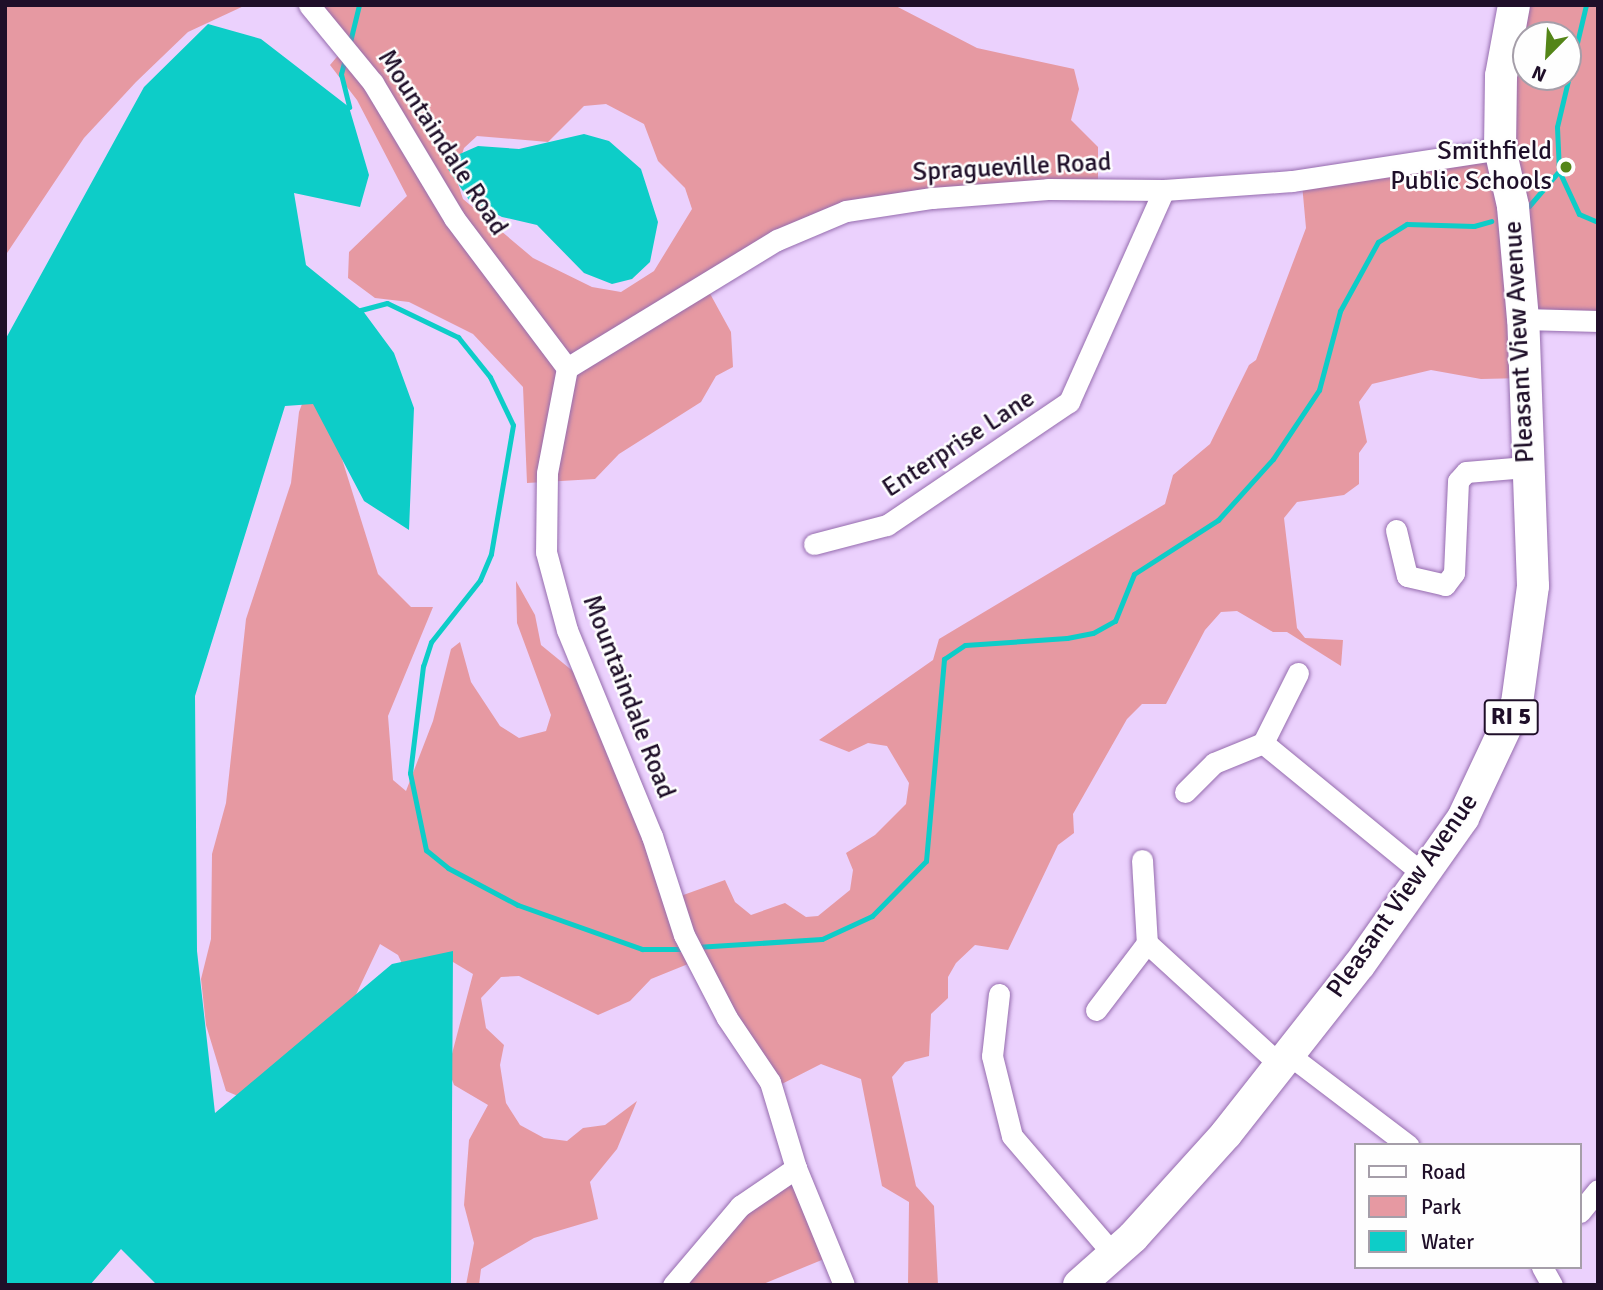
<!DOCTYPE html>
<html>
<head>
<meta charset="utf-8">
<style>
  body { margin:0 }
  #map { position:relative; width:1603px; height:1290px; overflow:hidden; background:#ebd1fd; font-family:Signika,sans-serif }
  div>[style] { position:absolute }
  .green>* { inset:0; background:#e699a2 }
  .water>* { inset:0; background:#0dcdc8 }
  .stream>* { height:5px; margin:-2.5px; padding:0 2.5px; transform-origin:2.5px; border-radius:2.5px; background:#0dcdc8 }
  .roads { filter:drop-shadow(0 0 2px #956cae) drop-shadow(0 0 2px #956cae) }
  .minor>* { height:21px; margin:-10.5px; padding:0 10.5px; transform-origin:10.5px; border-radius:10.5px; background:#fff }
  .primary>* { height:32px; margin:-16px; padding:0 16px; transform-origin:16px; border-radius:16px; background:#fff }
  .dots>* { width:19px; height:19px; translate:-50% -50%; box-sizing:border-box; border:4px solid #fefefe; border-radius:50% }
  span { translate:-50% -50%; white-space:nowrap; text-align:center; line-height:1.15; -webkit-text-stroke:5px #fefefe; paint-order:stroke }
  .shield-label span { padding:2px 5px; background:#fefefe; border:2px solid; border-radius:5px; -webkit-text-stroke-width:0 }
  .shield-label { font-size:24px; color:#1f0f29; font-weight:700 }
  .street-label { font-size:26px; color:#1f0f29 }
  .poi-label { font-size:26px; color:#1f0f29 }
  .right { translate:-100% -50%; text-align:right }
  .frame { position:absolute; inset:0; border:7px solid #1f0f29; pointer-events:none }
  .legend { position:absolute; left:1354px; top:1143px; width:228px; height:126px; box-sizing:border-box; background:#fefefe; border:2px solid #a59ea9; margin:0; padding:9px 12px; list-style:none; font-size:21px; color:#1f0f29 }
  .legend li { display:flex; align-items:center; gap:14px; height:35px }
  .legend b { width:35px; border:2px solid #a59ea9 }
  .north { position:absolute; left:1512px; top:21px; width:70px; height:70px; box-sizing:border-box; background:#fefefe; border:2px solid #a59ea9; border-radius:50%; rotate:204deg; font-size:19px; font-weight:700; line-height:28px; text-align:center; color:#1f0f29 }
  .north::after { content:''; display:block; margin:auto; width:24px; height:32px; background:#548518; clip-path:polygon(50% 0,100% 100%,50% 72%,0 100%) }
</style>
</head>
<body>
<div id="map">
  <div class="green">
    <div style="clip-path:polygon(5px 5px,246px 5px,188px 32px,136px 82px,84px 138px,5px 256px)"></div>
    <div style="clip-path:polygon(evenodd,306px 5px,894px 5px,977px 48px,1074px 69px,1079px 89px,1071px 120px,1098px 147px,1098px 191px,845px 213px,708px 290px,731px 332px,733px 367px,716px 376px,701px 402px,619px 454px,595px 479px,527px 483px,523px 387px,473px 334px,409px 302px,375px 298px,348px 278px,349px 252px,407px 196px,357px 100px,330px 65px,341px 52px,306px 5px,606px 104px,644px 124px,658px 161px,685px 188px,692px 209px,654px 271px,621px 292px,592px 287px,533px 258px,463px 199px,455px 175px,464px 148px,477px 136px,548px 142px,584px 106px,606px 104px)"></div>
    <div style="clip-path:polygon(evenodd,1516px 5px,1598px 5px,1598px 324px,1523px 322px,1524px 378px,1481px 379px,1431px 370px,1372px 384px,1359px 402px,1367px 442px,1359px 453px,1359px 484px,1344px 495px,1297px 502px,1284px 518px,1297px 628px,1305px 638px,1343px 640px,1341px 666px,1287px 632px,1273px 632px,1237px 611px,1221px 612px,1205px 630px,1166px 704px,1142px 704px,1127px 719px,1073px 814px,1074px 833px,1058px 845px,1008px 950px,975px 945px,956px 963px,948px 977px,948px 998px,931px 1014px,929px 1056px,905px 1062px,892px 1077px,916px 1186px,934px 1206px,938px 1285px,908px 1285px,909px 1202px,882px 1186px,861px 1079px,821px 1064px,772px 1089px,693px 962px,651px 979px,630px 1001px,598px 1015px,519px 976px,501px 977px,481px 998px,486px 1028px,504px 1045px,500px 1065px,506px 1103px,520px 1125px,544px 1138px,567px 1141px,583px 1128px,605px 1125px,637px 1101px,617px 1149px,590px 1182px,598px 1219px,534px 1238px,481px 1269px,479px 1285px,466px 1285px,474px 1243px,464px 1205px,469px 1140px,488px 1105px,454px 1085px,448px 1069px,473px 974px,448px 959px,405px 970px,398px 955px,380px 944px,314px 1083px,276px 1112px,226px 1091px,206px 1025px,201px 979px,211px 939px,212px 854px,226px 803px,246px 619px,291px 483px,299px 412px,307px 391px,327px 411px,378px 574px,411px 607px,433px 607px,388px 716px,393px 780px,406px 791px,433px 721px,451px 649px,460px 642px,471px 682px,500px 726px,519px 738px,546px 731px,551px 715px,517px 623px,516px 581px,535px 615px,541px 645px,574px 672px,675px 898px,725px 880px,735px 902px,751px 915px,785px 903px,806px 917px,818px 916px,850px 890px,853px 870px,846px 853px,875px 835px,906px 804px,909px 783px,887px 746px,868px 743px,849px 752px,819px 740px,933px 660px,939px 639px,1165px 504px,1173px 475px,1210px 444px,1249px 365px,1256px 360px,1306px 228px,1302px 184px,1506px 159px,1516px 5px,1526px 35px,1568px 35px,1568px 77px,1526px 77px,1526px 35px)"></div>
    <div style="clip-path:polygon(793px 1173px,829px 1257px,761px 1285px,673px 1285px,734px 1213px)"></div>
  </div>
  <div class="water">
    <div style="clip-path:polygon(208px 24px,261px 39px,349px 107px,369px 175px,360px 207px,294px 193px,306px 265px,363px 311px,394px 353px,414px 408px,409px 530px,364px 501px,313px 404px,285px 406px,195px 696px,197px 951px,215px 1113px,392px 964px,453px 951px,451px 1285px,157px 1285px,121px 1249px,90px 1285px,5px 1285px,5px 340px,144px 87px)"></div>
    <div style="clip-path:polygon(584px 134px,609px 141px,641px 169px,658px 222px,650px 262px,632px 279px,612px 284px,584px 273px,537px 225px,502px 217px,469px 200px,448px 169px,453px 157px,478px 146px,519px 149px)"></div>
  </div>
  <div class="stream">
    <div style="left:1586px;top:5px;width:125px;rotate:103.4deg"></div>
    <div style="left:1557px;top:127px;width:44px;rotate:87.4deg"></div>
    <div style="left:1559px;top:171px;width:47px;rotate:65.1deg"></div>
    <div style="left:1579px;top:214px;width:21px;rotate:23deg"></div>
    <div style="left:349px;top:46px;width:42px;rotate:-76.3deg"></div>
    <div style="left:345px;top:59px;width:16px;rotate:105deg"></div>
    <div style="left:341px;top:74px;width:34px;rotate:76deg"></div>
    <div style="left:1529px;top:206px;width:46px;rotate:-49.4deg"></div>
    <div style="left:357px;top:311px;width:31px;rotate:-15deg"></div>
    <div style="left:387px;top:303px;width:79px;rotate:25.6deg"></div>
    <div style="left:458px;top:337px;width:51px;rotate:51.3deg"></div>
    <div style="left:490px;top:377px;width:53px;rotate:64.4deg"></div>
    <div style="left:513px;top:425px;width:131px;rotate:99.7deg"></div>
    <div style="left:491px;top:554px;width:28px;rotate:113deg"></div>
    <div style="left:480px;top:580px;width:79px;rotate:128.3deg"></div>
    <div style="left:431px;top:642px;width:25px;rotate:108deg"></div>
    <div style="left:423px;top:666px;width:108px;rotate:96.9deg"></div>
    <div style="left:410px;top:773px;width:79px;rotate:78.3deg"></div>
    <div style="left:426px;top:850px;width:28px;rotate:39deg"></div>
    <div style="left:448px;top:868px;width:79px;rotate:27.9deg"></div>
    <div style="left:518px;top:905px;width:132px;rotate:19.5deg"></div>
    <div style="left:642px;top:949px;width:44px"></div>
    <div style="left:696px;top:947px;width:126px;rotate:-3.6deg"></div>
    <div style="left:822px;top:939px;width:55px;rotate:-24.7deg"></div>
    <div style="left:872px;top:916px;width:77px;rotate:-45.5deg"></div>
    <div style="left:926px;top:861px;width:203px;rotate:-84.9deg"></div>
    <div style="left:944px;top:659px;width:25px;rotate:-34deg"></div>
    <div style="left:965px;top:645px;width:102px;rotate:-3.9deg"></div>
    <div style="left:1067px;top:638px;width:26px;rotate:-11deg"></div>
    <div style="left:1093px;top:633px;width:25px;rotate:-29deg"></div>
    <div style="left:1115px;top:621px;width:51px;rotate:-68deg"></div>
    <div style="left:1134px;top:574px;width:100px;rotate:-32.7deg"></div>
    <div style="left:1218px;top:520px;width:82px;rotate:-48deg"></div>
    <div style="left:1273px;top:459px;width:83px;rotate:-56.3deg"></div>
    <div style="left:1319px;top:390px;width:82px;rotate:-75.1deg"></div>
    <div style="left:1340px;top:311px;width:79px;rotate:-61.2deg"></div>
    <div style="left:1378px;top:242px;width:34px;rotate:-32deg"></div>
    <div style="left:1407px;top:224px;width:67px;rotate:1.7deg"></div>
    <div style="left:1474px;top:226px;width:18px;rotate:-16deg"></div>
  </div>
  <div class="roads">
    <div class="minor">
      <div style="left:309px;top:5px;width:101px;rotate:50.6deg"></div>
      <div style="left:373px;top:83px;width:157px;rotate:59deg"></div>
      <div style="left:454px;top:218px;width:188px;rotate:53deg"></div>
      <div style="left:567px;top:368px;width:107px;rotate:100.8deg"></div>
      <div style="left:547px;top:473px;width:79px;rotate:90.7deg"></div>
      <div style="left:546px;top:552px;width:81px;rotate:74.9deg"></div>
      <div style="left:567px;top:630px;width:223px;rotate:67.6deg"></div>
      <div style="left:652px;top:836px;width:104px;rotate:72.1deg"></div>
      <div style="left:684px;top:935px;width:93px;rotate:62.6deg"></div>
      <div style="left:727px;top:1018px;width:77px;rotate:56.1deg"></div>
      <div style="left:770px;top:1082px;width:90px;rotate:73.2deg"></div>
      <div style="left:796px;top:1168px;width:126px;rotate:67.7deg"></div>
      <div style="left:1523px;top:319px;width:75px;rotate:1.5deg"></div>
      <div style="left:567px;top:368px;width:246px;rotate:-31.4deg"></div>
      <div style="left:777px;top:240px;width:75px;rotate:-22.8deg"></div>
      <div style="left:846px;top:211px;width:87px;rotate:-8.6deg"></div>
      <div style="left:932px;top:198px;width:116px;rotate:-4.4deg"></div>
      <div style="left:1048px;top:189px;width:116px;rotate:0.5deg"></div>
      <div style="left:1164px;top:190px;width:128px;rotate:-4deg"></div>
      <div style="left:1292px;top:181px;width:210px;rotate:-8.7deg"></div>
      <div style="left:1396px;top:530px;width:47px;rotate:76.6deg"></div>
      <div style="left:1407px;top:576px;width:39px;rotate:13deg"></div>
      <div style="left:1445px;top:585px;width:15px;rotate:-53deg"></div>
      <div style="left:1454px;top:573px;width:92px;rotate:-87.5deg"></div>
      <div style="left:1458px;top:481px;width:12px;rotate:-48deg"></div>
      <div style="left:1466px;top:472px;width:60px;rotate:-4.8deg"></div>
      <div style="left:814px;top:544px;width:75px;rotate:-14.6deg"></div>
      <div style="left:887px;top:525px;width:220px;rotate:-34.1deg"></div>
      <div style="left:1069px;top:402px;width:232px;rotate:-65.9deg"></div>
      <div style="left:1298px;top:673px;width:78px;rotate:116.6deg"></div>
      <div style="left:1263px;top:743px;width:207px;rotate:39.3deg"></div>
      <div style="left:1185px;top:792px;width:41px;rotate:-45deg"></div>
      <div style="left:1214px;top:763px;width:53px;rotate:-22.2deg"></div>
      <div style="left:1142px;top:860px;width:83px;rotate:86.6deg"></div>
      <div style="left:1147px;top:943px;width:180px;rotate:42.5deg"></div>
      <div style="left:999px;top:994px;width:62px;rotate:96.4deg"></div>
      <div style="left:992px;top:1056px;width:82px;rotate:76deg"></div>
      <div style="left:1012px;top:1136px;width:155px;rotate:49.4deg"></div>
      <div style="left:1096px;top:1010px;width:84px;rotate:-52.7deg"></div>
      <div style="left:1288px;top:1054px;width:151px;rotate:37.2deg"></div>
      <div style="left:1580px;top:1212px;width:28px;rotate:-51deg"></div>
      <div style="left:1542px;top:1267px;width:21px;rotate:61deg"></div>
      <div style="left:673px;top:1285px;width:104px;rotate:-49.7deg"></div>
      <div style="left:740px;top:1206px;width:68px;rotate:-34.2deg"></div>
    </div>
    <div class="primary">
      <div style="left:1079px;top:1285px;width:72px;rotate:-41.6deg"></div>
      <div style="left:1133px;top:1237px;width:139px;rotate:-47.9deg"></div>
      <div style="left:1226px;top:1134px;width:216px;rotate:-51.8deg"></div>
      <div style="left:1360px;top:964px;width:179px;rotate:-54.8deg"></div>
      <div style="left:1463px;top:818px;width:127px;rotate:-64.8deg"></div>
      <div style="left:1517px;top:703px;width:118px;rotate:-82.2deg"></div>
      <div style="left:1533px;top:586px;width:267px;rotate:-92.1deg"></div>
      <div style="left:1523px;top:319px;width:113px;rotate:-95.1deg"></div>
      <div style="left:1513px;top:206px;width:58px;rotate:-102.8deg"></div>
      <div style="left:1500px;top:149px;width:73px;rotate:-89.2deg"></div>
      <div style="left:1501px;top:76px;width:72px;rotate:-79.6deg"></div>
    </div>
  </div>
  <div class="dots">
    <div style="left:1566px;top:167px;background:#548518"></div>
  </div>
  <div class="shield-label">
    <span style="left:1511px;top:717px">RI 5</span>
  </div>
  <div class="street-label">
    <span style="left:442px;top:143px;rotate:57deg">Mountaindale Road</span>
    <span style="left:1012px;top:168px;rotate:-3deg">Spragueville Road</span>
    <span style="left:1520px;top:342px;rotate:-93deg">Pleasant View Avenue</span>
    <span style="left:959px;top:444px;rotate:-33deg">Enterprise Lane</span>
    <span style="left:628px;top:697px;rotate:69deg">Mountaindale Road</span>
    <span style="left:1403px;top:896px;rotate:-55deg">Pleasant View Avenue</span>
  </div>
  <div class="poi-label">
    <span class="right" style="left:1552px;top:167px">Smithfield<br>Public Schools</span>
  </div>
  <div class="frame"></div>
  <ul class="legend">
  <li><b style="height:9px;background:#fff"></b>Road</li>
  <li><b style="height:19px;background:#e699a2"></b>Park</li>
  <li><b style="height:19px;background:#0dcdc8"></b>Water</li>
  </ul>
  <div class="north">N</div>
</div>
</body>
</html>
